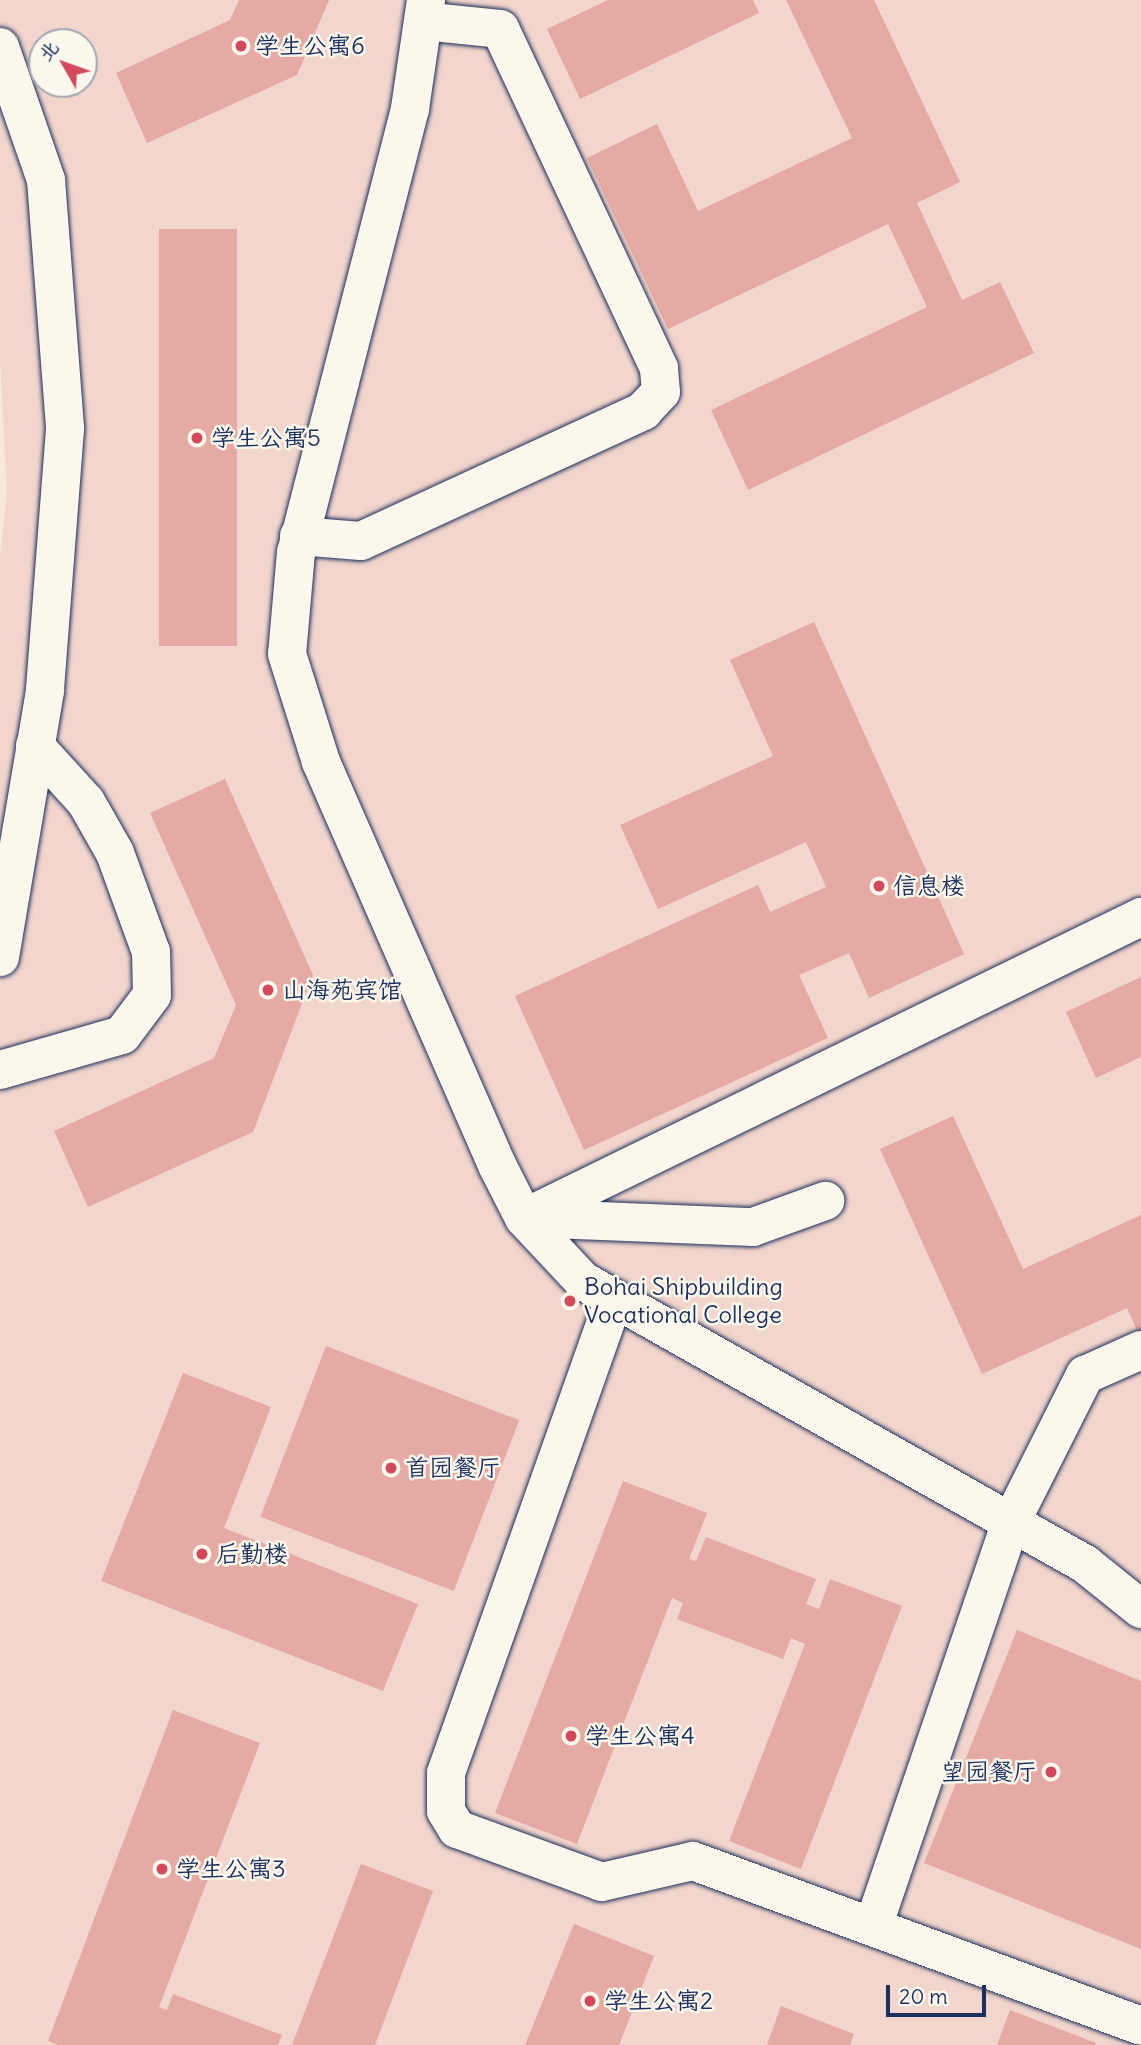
<!DOCTYPE html>
<html>
<head>
<meta charset="utf-8">
<style>
  body { margin:0 }
  #map { position:relative; width:1141px; height:2045px; overflow:hidden; background:#f7e8dd; font-family:Delius,"LXGW WenKai TC",sans-serif }
  div>[style] { position:absolute }
  .built>* { inset:0; background:#f2d5cc }
  .building>* { inset:0; background:#e5aaa3; transform-origin:0 0 }
  .roads { filter:drop-shadow(0 0 2px #1b2f5e) drop-shadow(0 0 2px #1b2f5e) }
  .minor>* { height:38px; margin:-19px; padding:0 19px; transform-origin:19px; border-radius:19px; background:#fbf7ec }
  .dots>* { width:19px; height:19px; translate:-50% -50%; box-sizing:border-box; border:4px solid #fbf7ec; border-radius:50% }
  span { translate:-50% -50%; white-space:nowrap; text-align:center; line-height:1.15; -webkit-text-stroke:5px #fbf7ec; paint-order:stroke }
  .poi-label { font-size:24px; color:#1b2f5e }
  .left { translate:0 -50%; text-align:left }
  .right { translate:-100% -50%; text-align:right }
  .north { position:absolute; left:28px; top:28px; width:70px; height:70px; box-sizing:border-box; background:#fbf7ec; border:2px solid #a1a7b3; border-radius:50%; rotate:310deg; font-size:19px; font-weight:700; line-height:28px; text-align:center; color:#1b2f5e }
  .north::after { content:''; display:block; margin:auto; width:24px; height:32px; background:#d1495b; clip-path:polygon(50% 0,100% 100%,50% 72%,0 100%) }
  .scale { position:absolute; left:886px; top:1985px; width:100px; height:32px; box-sizing:border-box; border:4px solid #1b2f5e; border-top:0; padding-left:9px; font-size:21px; line-height:24px; white-space:nowrap; color:#1b2f5e; -webkit-text-stroke:5px #fbf7ec; paint-order:stroke }
</style>
</head>
<body>
<div id="map">
  <div class="built">
    <div style="clip-path:polygon(evenodd,0 0,1141px 0,1141px 2045px,0 2045px,0 557px,7px 491px,0 362px,0 0,42px 42px,84px 42px,84px 84px,42px 84px,42px 42px)"></div>
  </div>
  <div class="building">
    <div style="clip-path:polygon(239px 0,329px 0,297px 75px,147px 143px,116px 73px,230px 20px)"></div>
    <div style="clip-path:polygon(608px 0,753px 0,759px 13px,580px 99px,547px 29px)"></div>
    <div style="clip-path:polygon(786px 0,874px 0,960px 182px,917px 203px,962px 300px,1000px 282px,1034px 353px,748px 490px,711px 410px,927px 307px,888px 224px,668px 329px,587px 158px,657px 124px,698px 211px,852px 138px)"></div>
    <div style="left:159px;top:229px;width:78px;height:417px"></div>
    <div style="clip-path:polygon(814px 622px,964px 954px,869px 998px,849px 953px,799px 975px,828px 1038px,584px 1150px,515px 996px,758px 885px,770px 912px,826px 887px,806px 842px,658px 909px,620px 825px,773px 756px,730px 660px)"></div>
    <div style="clip-path:polygon(225px 779px,313px 975px,253px 1132px,88px 1207px,54px 1131px,214px 1058px,236px 1005px,150px 813px)"></div>
    <div style="clip-path:polygon(1141px 977px,1141px 1057px,1096px 1078px,1066px 1012px)"></div>
    <div style="clip-path:polygon(953px 1116px,1023px 1269px,1141px 1215px,1141px 1339px,1127px 1308px,982px 1374px,880px 1149px)"></div>
    <div style="left:326px;top:1346px;width:207px;height:183px;rotate:21deg"></div>
    <div style="clip-path:polygon(183px 1373px,271px 1407px,224px 1528px,418px 1604px,383px 1691px,101px 1581px)"></div>
    <div style="clip-path:polygon(623px 1481px,707px 1513px,689px 1559px,696px 1561px,706px 1537px,816px 1579px,806px 1604px,819px 1609px,830px 1579px,902px 1606px,801px 1869px,729px 1841px,805px 1644px,791px 1638px,783px 1659px,677px 1619px,683px 1603px,672px 1598px,577px 1844px,495px 1813px)"></div>
    <div style="clip-path:polygon(1017px 1630px,1141px 1681px,1141px 1949px,924px 1863px)"></div>
    <div style="clip-path:polygon(173px 1710px,260px 1743px,159px 2007px,167px 2010px,173px 1994px,282px 2035px,278px 2045px,58px 2045px,48px 2041px)"></div>
    <div style="clip-path:polygon(361px 1864px,433px 1891px,375px 2045px,292px 2045px)"></div>
    <div style="clip-path:polygon(574px 1924px,654px 1956px,619px 2045px,525px 2045px)"></div>
    <div style="clip-path:polygon(781px 2006px,854px 2034px,850px 2045px,767px 2045px)"></div>
    <div style="clip-path:polygon(1010px 2010px,1096px 2043px,1095px 2045px,997px 2045px)"></div>
  </div>
  <div class="roads">
    <div class="minor">
      <div style="left:426px;top:0;width:110px;rotate:98.4deg"></div>
      <div style="left:410px;top:109px;width:457px;rotate:104.4deg"></div>
      <div style="left:296px;top:552px;width:102px;rotate:95deg"></div>
      <div style="left:287px;top:654px;width:113px;rotate:72.5deg"></div>
      <div style="left:321px;top:762px;width:440px;rotate:66.4deg"></div>
      <div style="left:497px;top:1165px;width:59px;rotate:63deg"></div>
      <div style="left:524px;top:1218px;width:86px;rotate:46.9deg"></div>
      <div style="left:583px;top:1281px;width:576px;rotate:29.41deg"></div>
      <div style="left:1085px;top:1564px;width:72px;rotate:38.8deg"></div>
      <div style="left:0;top:47px;width:141px;rotate:70.9deg"></div>
      <div style="left:46px;top:180px;width:250px;rotate:85.6deg"></div>
      <div style="left:65px;top:429px;width:263px;rotate:94.4deg"></div>
      <div style="left:45px;top:691px;width:270px;rotate:99.6deg"></div>
      <div style="left:299px;top:536px;width:62px;rotate:4.6deg"></div>
      <div style="left:361px;top:541px;width:311px;rotate:-24.7deg"></div>
      <div style="left:643px;top:411px;width:26px;rotate:-47deg"></div>
      <div style="left:661px;top:392px;width:24px;rotate:-95deg"></div>
      <div style="left:659px;top:368px;width:374px;rotate:-115.1deg"></div>
      <div style="left:500px;top:29px;width:77px;rotate:-174.1deg"></div>
      <div style="left:0;top:1070px;width:127px;rotate:-16deg"></div>
      <div style="left:122px;top:1035px;width:50px;rotate:-53.1deg"></div>
      <div style="left:152px;top:995px;width:43px;rotate:-91.3deg"></div>
      <div style="left:151px;top:952px;width:105px;rotate:-110deg"></div>
      <div style="left:115px;top:853px;width:59px;rotate:-119.6deg"></div>
      <div style="left:86px;top:802px;width:76px;rotate:-132.3deg"></div>
      <div style="left:524px;top:1218px;width:687px;rotate:-26.01deg"></div>
      <div style="left:526px;top:1218px;width:227px;rotate:2.3deg"></div>
      <div style="left:753px;top:1227px;width:77px;rotate:-19.9deg"></div>
      <div style="left:614px;top:1299px;width:503px;rotate:109.52deg"></div>
      <div style="left:446px;top:1773px;width:38px;rotate:90deg"></div>
      <div style="left:446px;top:1811px;width:21px;rotate:59deg"></div>
      <div style="left:457px;top:1829px;width:154px;rotate:20.1deg"></div>
      <div style="left:602px;top:1882px;width:93px;rotate:-13deg"></div>
      <div style="left:693px;top:1861px;width:477px;rotate:20.2deg"></div>
      <div style="left:873px;top:1927px;width:428px;rotate:-71.2deg"></div>
      <div style="left:1011px;top:1522px;width:165px;rotate:-63.3deg"></div>
      <div style="left:1085px;top:1375px;width:61px;rotate:-24.1deg"></div>
    </div>
  </div>
  <div class="dots">
    <div style="left:241px;top:46px;background:#d1495b"></div>
    <div style="left:197px;top:438px;background:#d1495b"></div>
    <div style="left:879px;top:886px;background:#d1495b"></div>
    <div style="left:268px;top:990px;background:#d1495b"></div>
    <div style="left:570px;top:1301px;background:#d1495b"></div>
    <div style="left:391px;top:1468px;background:#d1495b"></div>
    <div style="left:202px;top:1554px;background:#d1495b"></div>
    <div style="left:571px;top:1736px;background:#d1495b"></div>
    <div style="left:1051px;top:1772px;background:#d1495b"></div>
    <div style="left:162px;top:1869px;background:#d1495b"></div>
    <div style="left:590px;top:2001px;background:#d1495b"></div>
  </div>
  <div class="poi-label">
    <span class="left" style="left:255px;top:46px">学生公寓6</span>
    <span class="left" style="left:211px;top:438px">学生公寓5</span>
    <span class="left" style="left:893px;top:886px">信息楼</span>
    <span class="left" style="left:282px;top:990px">山海苑宾馆</span>
    <span class="left" style="left:584px;top:1301px">Bohai Shipbuilding<br>Vocational College</span>
    <span class="left" style="left:405px;top:1468px">首园餐厅</span>
    <span class="left" style="left:216px;top:1554px">后勤楼</span>
    <span class="left" style="left:585px;top:1736px">学生公寓4</span>
    <span class="right" style="left:1037px;top:1772px">望园餐厅</span>
    <span class="left" style="left:176px;top:1869px">学生公寓3</span>
    <span class="left" style="left:604px;top:2001px">学生公寓2</span>
  </div>
  <div class="north">北</div>
  <div class="scale">20 m</div>
</div>
</body>
</html>
